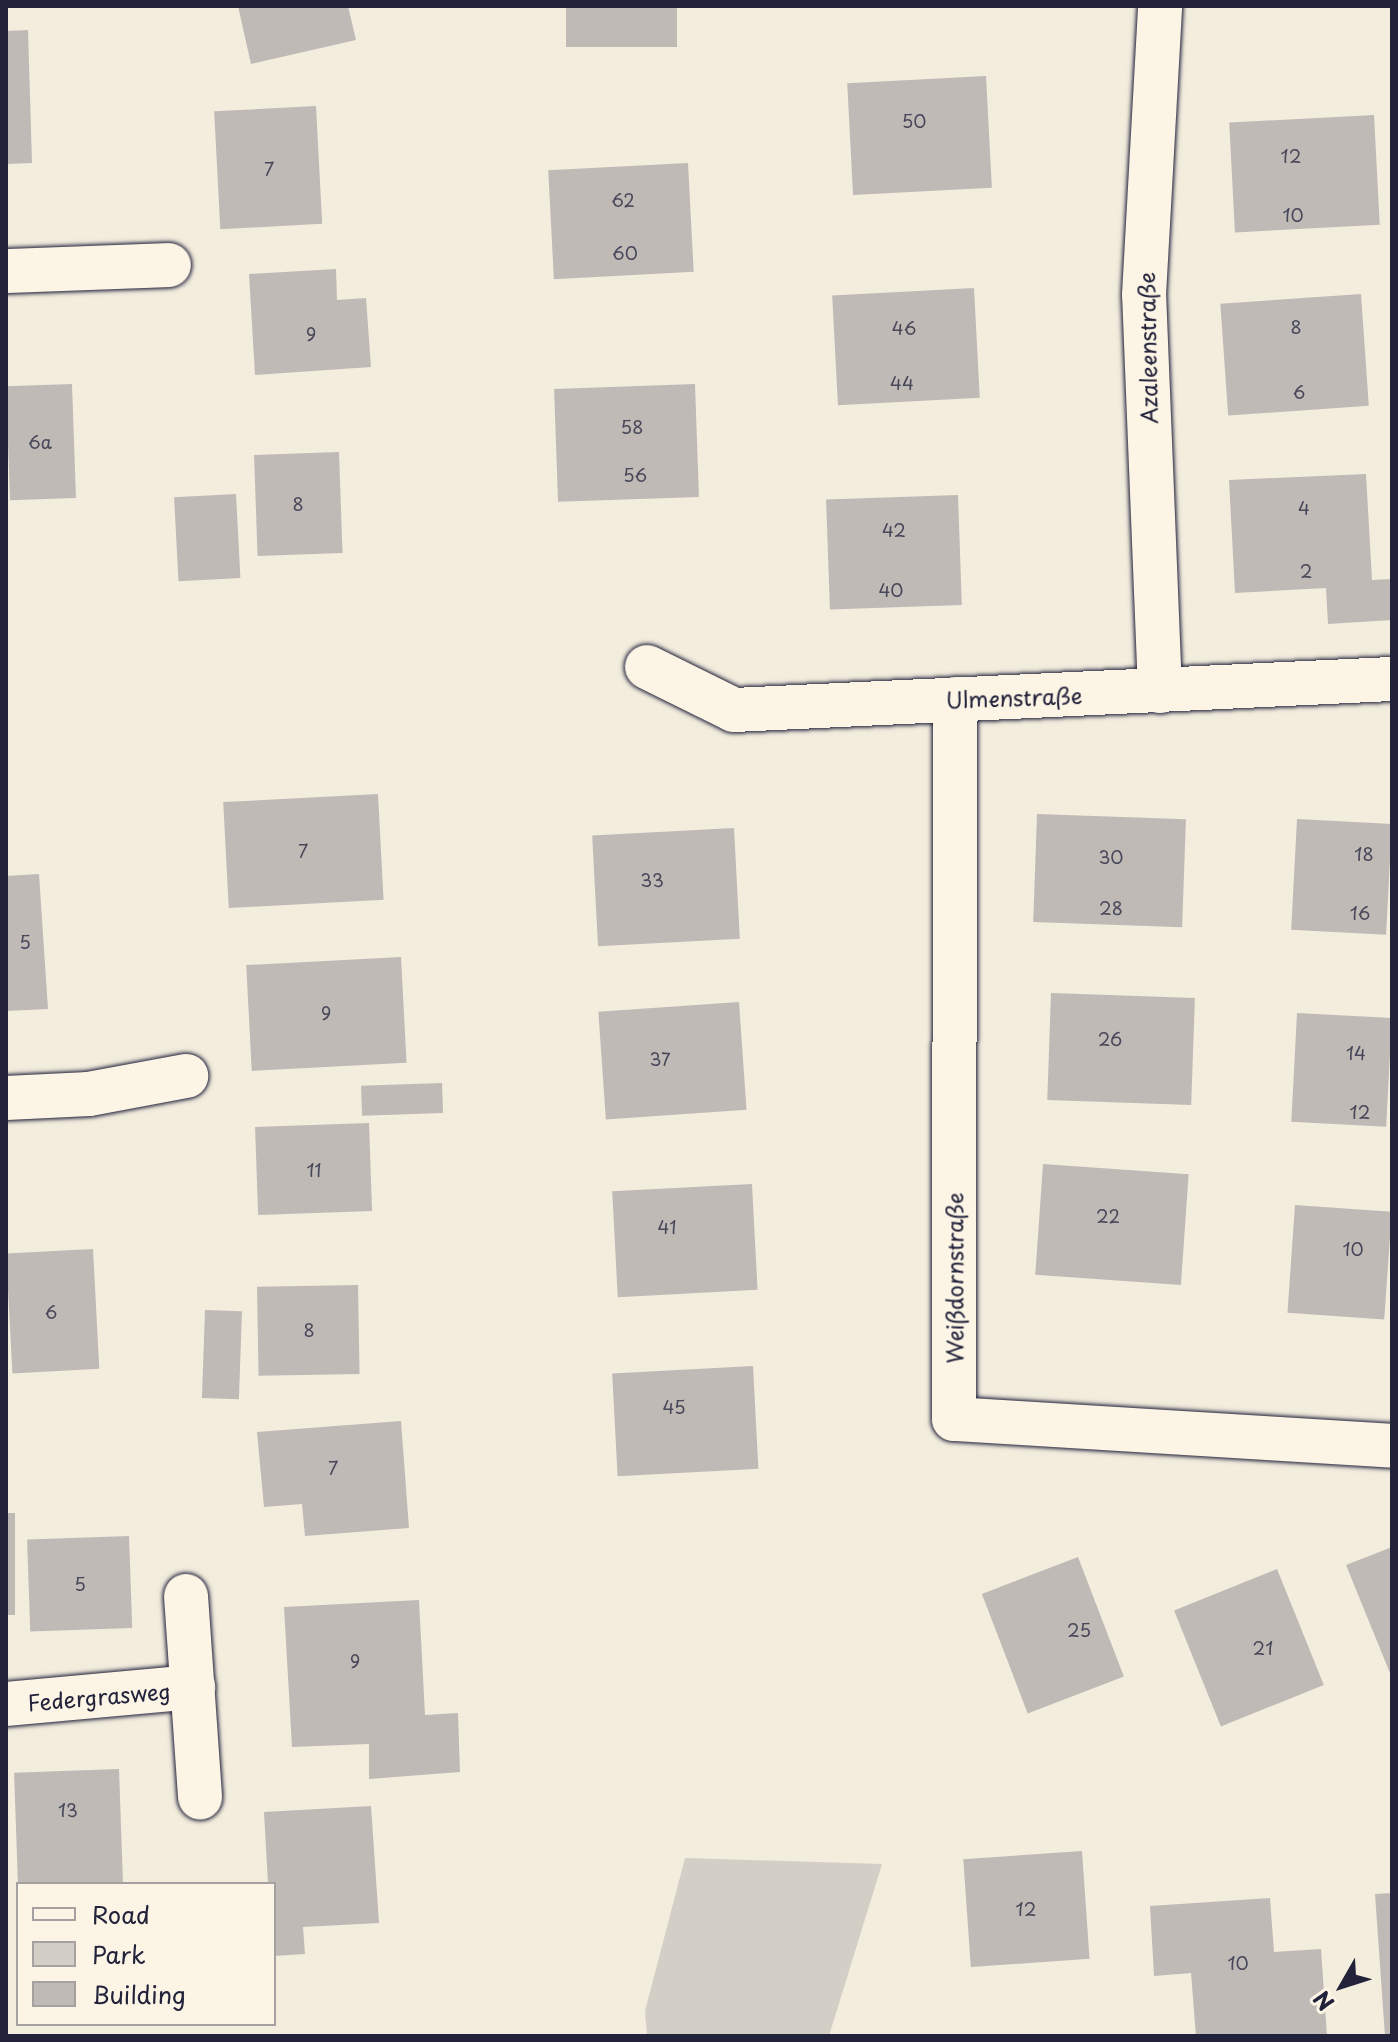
<!DOCTYPE html>
<html>
<head>
<meta charset="utf-8">
<style>
  body { margin:0 }
  #map { position:relative; width:1398px; height:2042px; overflow:hidden; background:#f3edde; font-family:"Playpen Sans",sans-serif }
  div>[style] { position:absolute }
  .green>* { inset:0; background:#d4cfc6 }
  .building>* { inset:0; background:#bfbab6; transform-origin:0 0 }
  .roads { filter:drop-shadow(0 0 2px #22223b) drop-shadow(0 0 2px #22223b) }
  .street>* { height:44px; margin:-22px; padding:0 22px; transform-origin:22px; border-radius:22px; background:#fcf5e5 }
  span { translate:-50% -50%; white-space:nowrap; text-align:center; line-height:1.15; -webkit-text-stroke:6px #fcf5e5; paint-order:stroke }
  .number-label { font-size:18px; color:#49485a }
  .number-label span { -webkit-text-stroke-width:0 }
  .street-label { font-size:22px; color:#22223b }
  .frame { position:absolute; inset:0; border:8px solid #22223b; pointer-events:none }
  .legend { position:absolute; left:16px; top:1882px; width:260px; height:144px; box-sizing:border-box; background:#fcf5e5; border:2px solid #a5a1a1; margin:0; padding:10px 14px; list-style:none; font-size:24px; color:#22223b }
  .legend li { display:flex; align-items:center; gap:16px; height:40px }
  .legend b { width:40px; border:2px solid #a5a1a1 }
  .north { position:absolute; left:1302px; top:1946px; width:80px; height:80px; -webkit-text-stroke:6px #fcf5e5; paint-order:stroke; rotate:231deg; font-size:22px; font-weight:700; line-height:32px; text-align:center; color:#22223b }
  .north::after { content:''; display:block; margin:auto; width:28px; height:36px; background:#22223b; clip-path:polygon(50% 0,100% 100%,50% 72%,0 100%) }
</style>
</head>
<body>
<div id="map">
  <div class="green">
    <div style="clip-path:polygon(685px 1858px,882px 1864px,829px 2036px,647px 2036px,645px 2011px)"></div>
  </div>
  <div class="building">
    <div style="clip-path:polygon(238px 6px,348px 6px,356px 40px,251px 64px)"></div>
    <div style="left:566px;top:6px;width:111px;height:41px"></div>
    <div style="clip-path:polygon(28px 30px,32px 163px,6px 164px,6px 31px)"></div>
    <div style="left:986px;top:76px;width:112px;height:139px;rotate:87deg"></div>
    <div style="left:316px;top:106px;width:118px;height:102px;rotate:87deg"></div>
    <div style="left:1374px;top:115px;width:110px;height:145px;rotate:87deg"></div>
    <div style="left:688px;top:163px;width:109px;height:140px;rotate:87deg"></div>
    <div style="clip-path:polygon(336px 269px,337px 300px,366px 298px,371px 367px,255px 375px,249px 274px)"></div>
    <div style="left:974px;top:288px;width:110px;height:142px;rotate:87deg"></div>
    <div style="left:1361px;top:294px;width:112px;height:141px;rotate:86deg"></div>
    <div style="left:72px;top:384px;width:114px;height:66px;rotate:88deg"></div>
    <div style="left:695px;top:384px;width:113px;height:141px;rotate:88deg"></div>
    <div style="left:339px;top:452px;width:101px;height:85px;rotate:88deg"></div>
    <div style="clip-path:polygon(1366px 474px,1372px 580px,1392px 579px,1392px 620px,1328px 624px,1326px 588px,1235px 593px,1229px 480px)"></div>
    <div style="left:236px;top:494px;width:84px;height:62px;rotate:87deg"></div>
    <div style="left:958px;top:495px;width:110px;height:132px;rotate:88deg"></div>
    <div style="left:378px;top:794px;width:106px;height:155px;rotate:87deg"></div>
    <div style="left:1037px;top:814px;width:149px;height:108px;rotate:2deg"></div>
    <div style="left:1297px;top:819px;width:95px;height:111px;rotate:3deg"></div>
    <div style="left:734px;top:828px;width:111px;height:142px;rotate:87deg"></div>
    <div style="clip-path:polygon(39px 874px,48px 1009px,6px 1011px,6px 876px)"></div>
    <div style="left:401px;top:957px;width:106px;height:155px;rotate:87deg"></div>
    <div style="left:1051px;top:993px;width:144px;height:107px;rotate:2deg"></div>
    <div style="left:739px;top:1002px;width:108px;height:141px;rotate:86deg"></div>
    <div style="left:1297px;top:1013px;width:95px;height:109px;rotate:3deg"></div>
    <div style="left:442px;top:1083px;width:30px;height:81px;rotate:88deg"></div>
    <div style="left:369px;top:1123px;width:88px;height:114px;rotate:88deg"></div>
    <div style="left:1043px;top:1164px;width:146px;height:111px;rotate:4deg"></div>
    <div style="left:752px;top:1184px;width:106px;height:140px;rotate:87deg"></div>
    <div style="left:1295px;top:1205px;width:97px;height:108px;rotate:4deg"></div>
    <div style="left:93px;top:1249px;width:120px;height:87px;rotate:87deg"></div>
    <div style="left:358px;top:1285px;width:89px;height:101px;rotate:89deg"></div>
    <div style="left:205px;top:1310px;width:37px;height:88px;rotate:2deg"></div>
    <div style="left:753px;top:1366px;width:103px;height:141px;rotate:87deg"></div>
    <div style="clip-path:polygon(401px 1421px,409px 1528px,305px 1536px,302px 1504px,264px 1507px,257px 1432px)"></div>
    <div style="left:6px;top:1513px;width:9px;height:102px"></div>
    <div style="left:129px;top:1536px;width:92px;height:102px;rotate:88deg"></div>
    <div style="clip-path:polygon(1392px 1547px,1392px 1678px,1346px 1565px)"></div>
    <div style="left:1078px;top:1557px;width:128px;height:103px;rotate:69deg"></div>
    <div style="left:1277px;top:1569px;width:125px;height:111px;rotate:68deg"></div>
    <div style="clip-path:polygon(419px 1600px,425px 1715px,458px 1713px,460px 1772px,369px 1779px,369px 1744px,292px 1747px,284px 1607px)"></div>
    <div style="left:119px;top:1769px;width:115px;height:105px;rotate:88deg"></div>
    <div style="clip-path:polygon(371px 1806px,379px 1923px,303px 1927px,305px 1954px,274px 1956px,274px 1884px,268px 1884px,264px 1812px)"></div>
    <div style="left:1082px;top:1851px;width:108px;height:119px;rotate:86deg"></div>
    <div style="clip-path:polygon(1392px 1893px,1392px 2036px,1385px 2036px,1375px 1894px)"></div>
    <div style="clip-path:polygon(1270px 1898px,1274px 1952px,1321px 1949px,1327px 2036px,1196px 2036px,1191px 1973px,1154px 1976px,1150px 1906px)"></div>
  </div>
  <div class="roads">
    <div class="street">
      <div style="left:6px;top:271px;width:163px;rotate:-2.1deg"></div>
      <div style="left:647px;top:667px;width:97px;rotate:26.3deg"></div>
      <div style="left:734px;top:710px;width:659px;rotate:-2.7deg"></div>
      <div style="left:1160px;top:691px;width:396px;rotate:-92.3deg"></div>
      <div style="left:1144px;top:295px;width:289px;rotate:-86.8deg"></div>
      <div style="left:955px;top:699px;width:720px;rotate:90.08deg"></div>
      <div style="left:954px;top:1419px;width:439px;rotate:3.5deg"></div>
      <div style="left:6px;top:1098px;width:83px;rotate:-2.8deg"></div>
      <div style="left:89px;top:1094px;width:99px;rotate:-10.5deg"></div>
      <div style="left:186px;top:1596px;width:202px;rotate:86deg"></div>
      <div style="left:6px;top:1704px;width:188px;rotate:-5.2deg"></div>
    </div>
  </div>
  <div class="number-label">
    <span style="left:914px;top:121px">50</span>
    <span style="left:1291px;top:156px">12</span>
    <span style="left:269px;top:169px">7</span>
    <span style="left:623px;top:200px">62</span>
    <span style="left:1293px;top:215px">10</span>
    <span style="left:625px;top:253px">60</span>
    <span style="left:1296px;top:327px">8</span>
    <span style="left:904px;top:328px">46</span>
    <span style="left:311px;top:334px">9</span>
    <span style="left:902px;top:383px">44</span>
    <span style="left:1299px;top:392px">6</span>
    <span style="left:632px;top:427px">58</span>
    <span style="left:40px;top:442px">6a</span>
    <span style="left:635px;top:475px">56</span>
    <span style="left:298px;top:504px">8</span>
    <span style="left:1304px;top:508px">4</span>
    <span style="left:894px;top:530px">42</span>
    <span style="left:1306px;top:571px">2</span>
    <span style="left:891px;top:590px">40</span>
    <span style="left:303px;top:851px">7</span>
    <span style="left:1364px;top:854px">18</span>
    <span style="left:1111px;top:857px">30</span>
    <span style="left:652px;top:880px">33</span>
    <span style="left:1111px;top:908px">28</span>
    <span style="left:1360px;top:913px">16</span>
    <span style="left:25px;top:942px">5</span>
    <span style="left:326px;top:1013px">9</span>
    <span style="left:1110px;top:1039px">26</span>
    <span style="left:1356px;top:1053px">14</span>
    <span style="left:660px;top:1059px">37</span>
    <span style="left:1360px;top:1112px">12</span>
    <span style="left:314px;top:1170px">11</span>
    <span style="left:1108px;top:1216px">22</span>
    <span style="left:667px;top:1227px">41</span>
    <span style="left:1353px;top:1249px">10</span>
    <span style="left:51px;top:1312px">6</span>
    <span style="left:309px;top:1330px">8</span>
    <span style="left:674px;top:1407px">45</span>
    <span style="left:333px;top:1468px">7</span>
    <span style="left:80px;top:1584px">5</span>
    <span style="left:1079px;top:1630px">25</span>
    <span style="left:1263px;top:1648px">21</span>
    <span style="left:355px;top:1661px">9</span>
    <span style="left:68px;top:1810px">13</span>
    <span style="left:1026px;top:1909px">12</span>
    <span style="left:1238px;top:1963px">10</span>
  </div>
  <div class="street-label">
    <span style="left:1147px;top:348px;rotate:-91deg">Azaleenstraße</span>
    <span style="left:1014px;top:697px;rotate:-2deg">Ulmenstraße</span>
    <span style="left:954px;top:1278px;rotate:-90deg">Weißdornstraße</span>
    <span style="left:99px;top:1696px;rotate:-5deg">Federgrasweg</span>
  </div>
  <div class="frame"></div>
  <ul class="legend">
  <li><b style="height:10px;background:#fcf5e5"></b>Road</li>
  <li><b style="height:22px;background:#d4cfc6"></b>Park</li>
  <li><b style="height:22px;background:#bfbab6"></b>Building</li>
  </ul>
  <div class="north">N</div>
</div>
</body>
</html>
